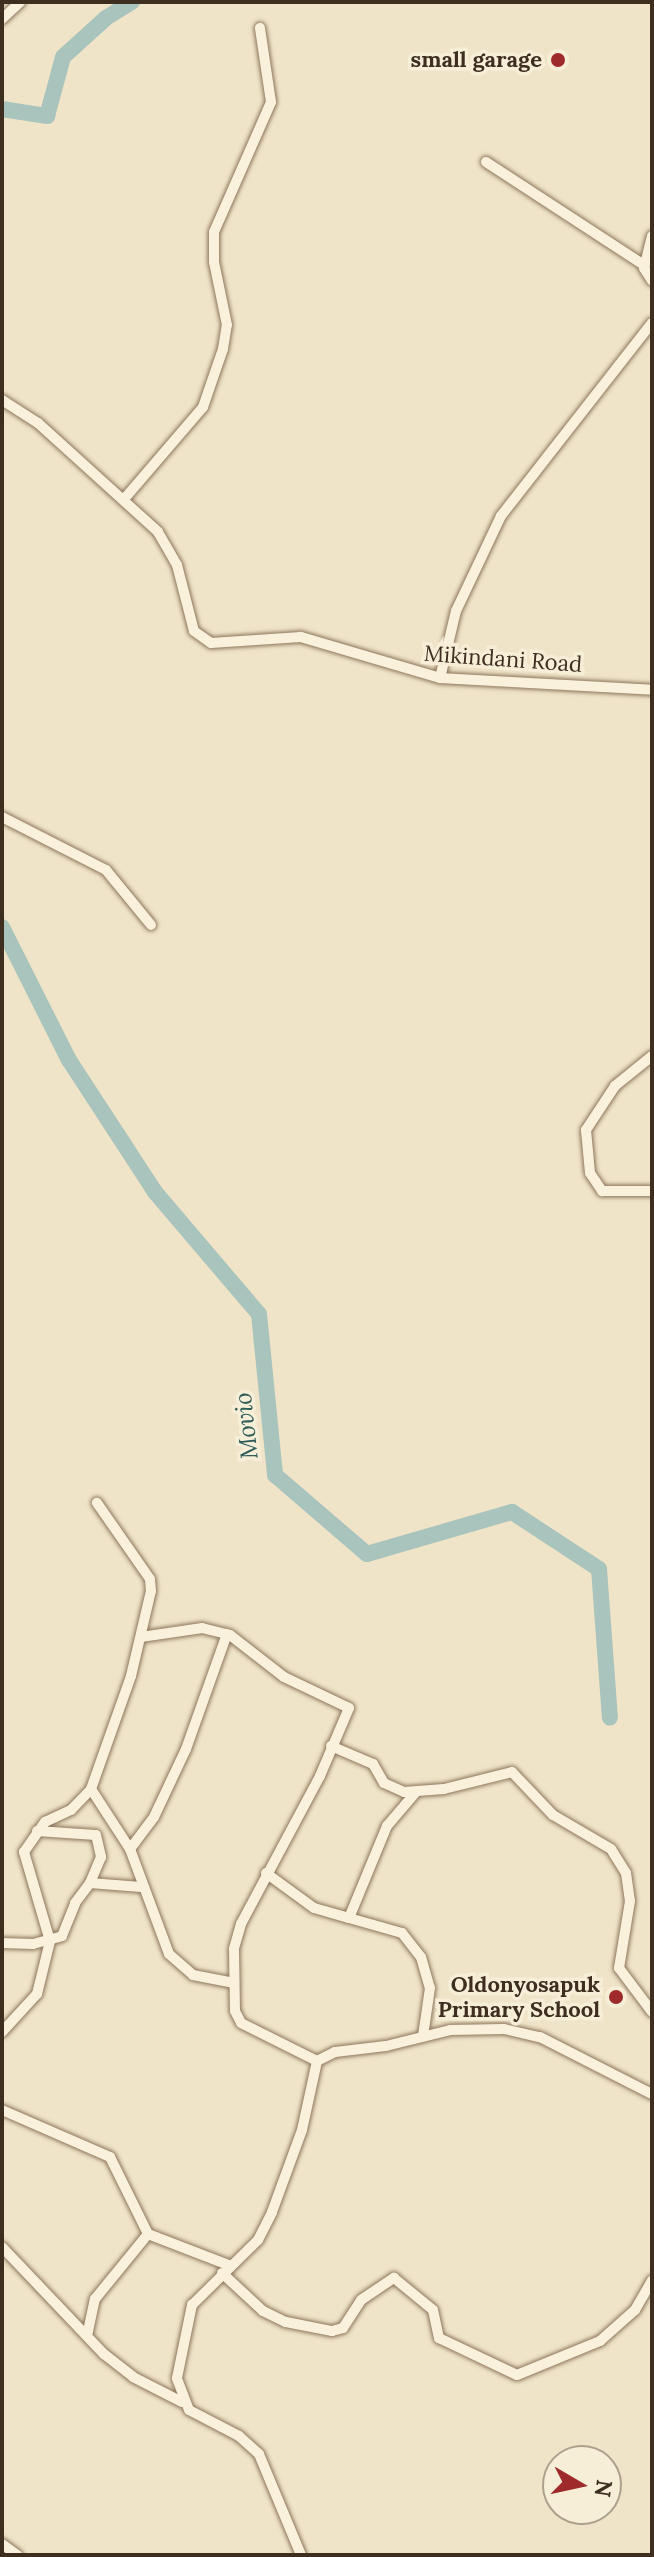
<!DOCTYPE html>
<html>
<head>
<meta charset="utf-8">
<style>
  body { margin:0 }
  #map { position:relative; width:654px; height:2557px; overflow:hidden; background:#f0e4c8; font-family:Lora,serif }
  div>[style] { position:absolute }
  .river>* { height:16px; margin:-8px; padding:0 8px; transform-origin:8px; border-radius:8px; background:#a9c4bc }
  .roads { filter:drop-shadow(0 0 2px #8d765c) drop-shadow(0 0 2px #8d765c) }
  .street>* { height:10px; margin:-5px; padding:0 5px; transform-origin:5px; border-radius:5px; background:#faf1dc }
  .dots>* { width:22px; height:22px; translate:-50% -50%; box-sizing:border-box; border:4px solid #f7eed8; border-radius:50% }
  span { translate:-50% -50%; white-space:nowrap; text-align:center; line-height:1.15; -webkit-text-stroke:7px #f7eed8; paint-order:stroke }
  .poi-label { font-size:22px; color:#3d2e20; font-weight:700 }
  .right { translate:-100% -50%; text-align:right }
  .street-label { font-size:22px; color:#3d2e20 }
  .water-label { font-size:24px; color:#2f5d5a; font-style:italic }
  .frame { position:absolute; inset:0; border:4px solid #3d2e20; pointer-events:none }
  .north { position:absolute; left:542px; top:2445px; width:80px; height:80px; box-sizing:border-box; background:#f7eed8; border:2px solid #ada18e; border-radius:50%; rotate:99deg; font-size:22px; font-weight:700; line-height:32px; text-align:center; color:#3d2e20 }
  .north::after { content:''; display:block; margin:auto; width:28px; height:36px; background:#9e2a2b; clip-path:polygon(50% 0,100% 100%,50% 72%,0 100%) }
</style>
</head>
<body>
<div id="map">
  <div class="river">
    <div style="left:2px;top:109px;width:46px;rotate:8.8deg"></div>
    <div style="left:47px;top:116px;width:61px;rotate:-74.8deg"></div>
    <div style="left:63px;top:57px;width:58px;rotate:-42.2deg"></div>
    <div style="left:106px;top:18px;width:31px;rotate:-32deg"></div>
    <div style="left:2px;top:927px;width:149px;rotate:63.3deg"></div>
    <div style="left:69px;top:1060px;width:158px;rotate:56.9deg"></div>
    <div style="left:155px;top:1192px;width:160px;rotate:49.6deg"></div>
    <div style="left:259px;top:1314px;width:162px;rotate:84.3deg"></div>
    <div style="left:275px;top:1475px;width:121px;rotate:40.7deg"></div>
    <div style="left:367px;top:1554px;width:151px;rotate:-16.2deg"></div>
    <div style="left:512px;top:1512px;width:104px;rotate:33.2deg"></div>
    <div style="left:599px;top:1569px;width:149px;rotate:85.8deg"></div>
  </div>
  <div class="roads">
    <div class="street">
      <div style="left:2px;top:19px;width:25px;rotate:-43deg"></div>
      <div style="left:486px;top:162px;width:189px;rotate:33.1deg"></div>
      <div style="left:652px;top:236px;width:33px;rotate:104deg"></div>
      <div style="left:644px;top:268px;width:15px;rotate:58deg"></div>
      <div style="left:2px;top:400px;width:43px;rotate:32.6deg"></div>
      <div style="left:38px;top:423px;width:162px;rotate:42.2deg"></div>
      <div style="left:158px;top:532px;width:38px;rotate:60deg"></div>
      <div style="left:177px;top:565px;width:68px;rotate:75.6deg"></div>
      <div style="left:194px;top:631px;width:21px;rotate:35deg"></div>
      <div style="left:211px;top:643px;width:90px;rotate:-3.8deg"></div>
      <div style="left:301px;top:637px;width:145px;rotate:16.4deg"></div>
      <div style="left:440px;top:678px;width:212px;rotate:3.2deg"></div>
      <div style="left:125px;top:498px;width:120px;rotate:-49.4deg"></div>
      <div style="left:203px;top:407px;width:61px;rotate:-71deg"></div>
      <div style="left:223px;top:349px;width:24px;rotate:-81deg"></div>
      <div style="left:227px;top:325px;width:64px;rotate:-101.7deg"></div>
      <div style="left:214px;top:262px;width:30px;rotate:-90deg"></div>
      <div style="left:214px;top:232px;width:142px;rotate:-66.3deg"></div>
      <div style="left:271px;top:102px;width:75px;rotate:-98.5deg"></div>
      <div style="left:440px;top:678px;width:69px;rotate:-76.6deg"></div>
      <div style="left:456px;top:611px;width:105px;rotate:-64.7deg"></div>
      <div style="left:501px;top:516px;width:245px;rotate:-52deg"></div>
      <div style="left:2px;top:817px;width:117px;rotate:27deg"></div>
      <div style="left:106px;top:870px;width:71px;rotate:50.7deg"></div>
      <div style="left:652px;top:1056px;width:48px;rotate:141deg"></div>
      <div style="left:615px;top:1086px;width:53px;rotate:123.4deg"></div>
      <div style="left:586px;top:1130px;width:43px;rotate:84.7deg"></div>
      <div style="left:590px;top:1173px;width:22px;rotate:56deg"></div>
      <div style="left:602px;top:1191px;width:50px"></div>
      <div style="left:141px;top:1637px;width:62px;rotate:-8.4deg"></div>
      <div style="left:202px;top:1628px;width:29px;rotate:14deg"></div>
      <div style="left:230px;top:1635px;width:68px;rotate:37.9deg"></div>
      <div style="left:284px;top:1677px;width:72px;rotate:25.5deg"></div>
      <div style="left:349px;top:1708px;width:74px;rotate:113.1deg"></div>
      <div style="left:320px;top:1776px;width:168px;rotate:118.1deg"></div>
      <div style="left:241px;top:1924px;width:26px;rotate:106deg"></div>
      <div style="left:234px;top:1949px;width:62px;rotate:89.1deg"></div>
      <div style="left:235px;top:2011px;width:13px;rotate:63deg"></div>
      <div style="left:241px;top:2023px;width:85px;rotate:26.6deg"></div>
      <div style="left:331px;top:1746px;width:46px;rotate:23.2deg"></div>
      <div style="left:373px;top:1764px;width:22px;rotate:60deg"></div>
      <div style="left:384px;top:1783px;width:22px;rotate:24deg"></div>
      <div style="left:404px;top:1792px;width:40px;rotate:-4.3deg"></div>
      <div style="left:444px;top:1789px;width:70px;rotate:-14deg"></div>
      <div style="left:512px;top:1772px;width:59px;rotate:46.4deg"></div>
      <div style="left:553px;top:1815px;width:67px;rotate:30.4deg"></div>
      <div style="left:611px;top:1849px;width:28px;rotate:58deg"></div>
      <div style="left:626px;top:1873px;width:28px;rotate:82deg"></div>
      <div style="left:630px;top:1901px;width:68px;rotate:99.3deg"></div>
      <div style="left:619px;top:1968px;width:55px;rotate:53.1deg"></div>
      <div style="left:91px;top:1789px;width:72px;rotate:57deg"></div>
      <div style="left:130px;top:1849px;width:112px;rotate:69.6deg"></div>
      <div style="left:169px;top:1954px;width:32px;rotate:41deg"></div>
      <div style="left:193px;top:1975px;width:42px;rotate:11deg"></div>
      <div style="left:37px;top:1831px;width:59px;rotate:3.9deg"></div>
      <div style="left:96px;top:1835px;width:23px;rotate:77deg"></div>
      <div style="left:101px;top:1857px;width:28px;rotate:113deg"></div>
      <div style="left:130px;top:1849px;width:40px;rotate:-53deg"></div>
      <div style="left:154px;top:1817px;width:75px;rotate:-64.8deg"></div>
      <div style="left:186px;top:1749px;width:122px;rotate:-70.4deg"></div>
      <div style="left:266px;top:1873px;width:59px;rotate:36.1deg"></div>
      <div style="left:314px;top:1908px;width:36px;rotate:16deg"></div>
      <div style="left:349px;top:1918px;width:100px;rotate:-67.6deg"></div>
      <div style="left:387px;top:1826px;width:45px;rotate:-49.5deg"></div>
      <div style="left:349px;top:1918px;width:55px;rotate:15.8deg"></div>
      <div style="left:402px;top:1933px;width:31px;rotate:52deg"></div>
      <div style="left:421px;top:1957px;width:32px;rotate:74deg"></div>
      <div style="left:430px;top:1988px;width:49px;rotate:98.3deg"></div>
      <div style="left:2px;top:1943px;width:31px;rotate:2deg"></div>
      <div style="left:33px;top:1944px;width:30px;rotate:-15deg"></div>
      <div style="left:62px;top:1936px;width:35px;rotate:-68deg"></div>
      <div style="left:75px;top:1903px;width:25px;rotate:-53deg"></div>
      <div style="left:90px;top:1883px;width:51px;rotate:4.5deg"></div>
      <div style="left:2px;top:2032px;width:52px;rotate:-47.4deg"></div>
      <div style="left:37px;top:1994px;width:55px;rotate:-76.2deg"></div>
      <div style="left:50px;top:1941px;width:93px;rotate:-106.3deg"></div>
      <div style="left:24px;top:1852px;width:37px;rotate:-55deg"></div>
      <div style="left:45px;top:1822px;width:29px;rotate:-25deg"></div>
      <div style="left:71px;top:1810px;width:29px;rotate:-46deg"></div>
      <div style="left:91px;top:1789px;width:120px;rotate:-70.5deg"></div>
      <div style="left:131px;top:1676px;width:87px;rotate:-76.8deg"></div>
      <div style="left:151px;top:1591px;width:12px;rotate:-95deg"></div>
      <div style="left:150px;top:1579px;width:93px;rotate:-124.9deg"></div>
      <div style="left:2px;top:2110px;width:118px;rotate:23.5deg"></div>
      <div style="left:110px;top:2157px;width:86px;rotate:63.7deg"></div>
      <div style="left:148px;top:2234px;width:89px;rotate:21.1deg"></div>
      <div style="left:2px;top:2247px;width:148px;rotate:46.4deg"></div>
      <div style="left:104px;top:2354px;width:37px;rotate:38deg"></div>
      <div style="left:133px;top:2377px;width:55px;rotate:27deg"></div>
      <div style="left:222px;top:2273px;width:56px;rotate:42.8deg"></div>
      <div style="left:263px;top:2311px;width:25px;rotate:26deg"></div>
      <div style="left:286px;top:2322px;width:47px;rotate:11.1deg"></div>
      <div style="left:332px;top:2331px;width:11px;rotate:-15deg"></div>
      <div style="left:343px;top:2328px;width:33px;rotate:-57deg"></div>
      <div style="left:361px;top:2300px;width:40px;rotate:-34deg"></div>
      <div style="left:394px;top:2278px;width:50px;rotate:39.4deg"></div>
      <div style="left:433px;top:2310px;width:29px;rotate:78deg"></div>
      <div style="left:439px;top:2338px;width:86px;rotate:25.4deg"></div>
      <div style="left:517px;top:2375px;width:90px;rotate:-22.3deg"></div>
      <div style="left:600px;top:2341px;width:47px;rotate:-41.5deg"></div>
      <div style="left:635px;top:2310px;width:34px;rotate:-60deg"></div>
      <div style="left:87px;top:2336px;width:38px;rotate:-78deg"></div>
      <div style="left:95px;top:2299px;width:84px;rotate:-50.8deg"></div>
      <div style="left:2px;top:2544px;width:19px;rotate:36deg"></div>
      <div style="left:301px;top:2555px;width:109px;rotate:-112.6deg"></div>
      <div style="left:259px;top:2454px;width:27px;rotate:-138deg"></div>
      <div style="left:239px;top:2436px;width:56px;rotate:-152.5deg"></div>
      <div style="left:189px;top:2410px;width:34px;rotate:-111deg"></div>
      <div style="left:177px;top:2378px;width:75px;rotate:-78.4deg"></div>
      <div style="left:192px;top:2305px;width:93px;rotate:-44.6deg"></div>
      <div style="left:258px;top:2240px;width:31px;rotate:-63deg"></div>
      <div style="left:272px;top:2212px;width:87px;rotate:-69.9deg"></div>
      <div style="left:302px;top:2130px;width:71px;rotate:-77.7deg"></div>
      <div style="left:317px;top:2061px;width:20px;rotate:-27deg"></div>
      <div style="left:335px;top:2052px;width:51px;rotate:-6.7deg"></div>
      <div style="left:386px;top:2046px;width:66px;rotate:-14deg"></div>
      <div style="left:450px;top:2030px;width:54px;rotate:-1.1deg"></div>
      <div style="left:504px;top:2029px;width:37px;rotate:13deg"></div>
      <div style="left:540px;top:2037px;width:126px;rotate:27deg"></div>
    </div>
  </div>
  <div class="dots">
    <div style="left:558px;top:60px;background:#9e2a2b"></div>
    <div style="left:616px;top:1997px;background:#9e2a2b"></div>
  </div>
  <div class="poi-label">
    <span class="right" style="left:542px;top:60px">small garage</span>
    <span class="right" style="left:600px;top:1997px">Oldonyosapuk<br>Primary School</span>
  </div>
  <div class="street-label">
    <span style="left:503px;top:659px;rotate:4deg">Mikindani Road</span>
  </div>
  <div class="water-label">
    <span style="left:246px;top:1426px;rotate:-96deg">Movio</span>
  </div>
  <div class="frame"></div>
  <div class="north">N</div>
</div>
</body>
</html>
